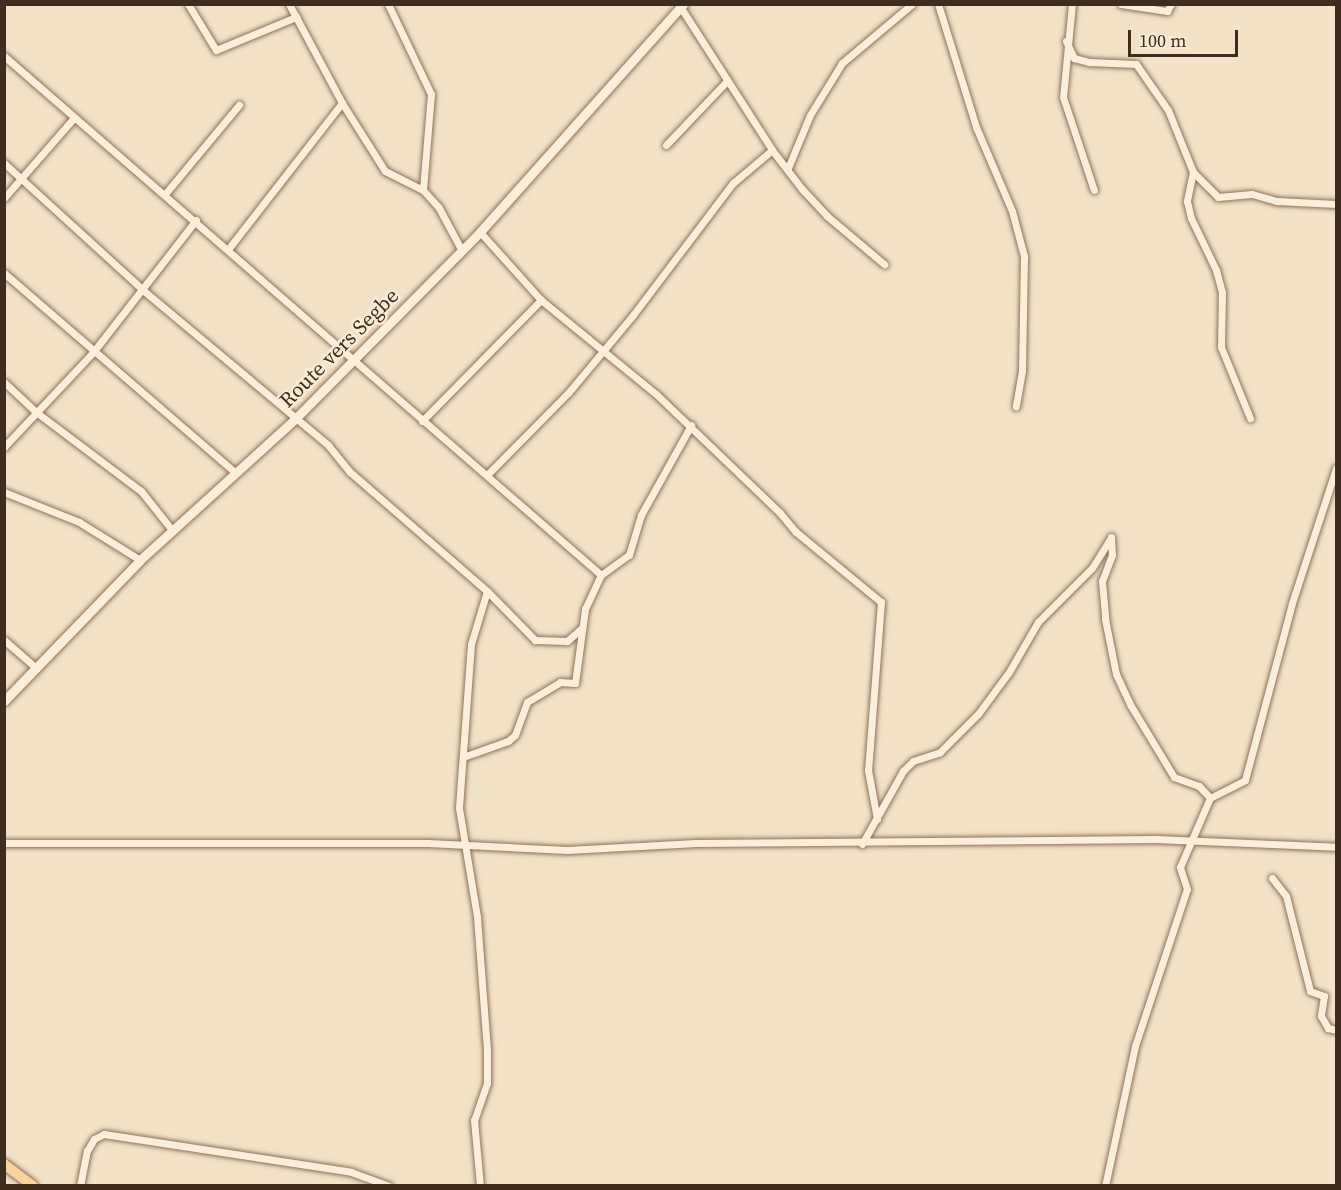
<!DOCTYPE html>
<html>
<head>
<meta charset="utf-8">
<style>
  body { margin:0 }
  #map { position:relative; width:1341px; height:1190px; overflow:hidden; background:#f2e2c6; font-family:"Source Serif 4",serif }
  div>[style] { position:absolute }
  .roads { filter:drop-shadow(0 0 2px #8f7259) drop-shadow(0 0 2px #8f7259) }
  .street>* { height:7px; margin:-3.5px; padding:0 3.5px; transform-origin:3.5px; border-radius:3.5px; background:#fcefda }
  .secondary>* { height:9px; margin:-4.5px; padding:0 4.5px; transform-origin:4.5px; border-radius:4.5px; background:#fcefda }
  .primary>* { height:10px; margin:-5px; padding:0 5px; transform-origin:5px; border-radius:5px; background:#f7d49c }
  span { translate:-50% -50%; white-space:nowrap; text-align:center; line-height:1.15; -webkit-text-stroke:5px #f9ecd6; paint-order:stroke }
  .street-label { font-size:21px; color:#3e2c1e }
  .frame { position:absolute; inset:0; border:6px solid #3e2c1e; pointer-events:none }
  .scale { position:absolute; left:1128px; top:30px; width:110px; height:27px; box-sizing:border-box; border:3px solid #3e2c1e; border-top:0; padding-left:8px; font-size:18px; line-height:21px; white-space:nowrap; color:#3e2c1e; -webkit-text-stroke:4px #f9ecd6; paint-order:stroke }
</style>
</head>
<body>
<div id="map">
  <div class="roads">
    <div class="street">
      <div style="left:188px;top:4px;width:54px;rotate:58.7deg"></div>
      <div style="left:216px;top:50px;width:87px;rotate:-22.4deg"></div>
      <div style="left:289px;top:4px;width:112px;rotate:61.8deg"></div>
      <div style="left:342px;top:103px;width:80px;rotate:57.7deg"></div>
      <div style="left:385px;top:171px;width:42px;rotate:26.6deg"></div>
      <div style="left:423px;top:190px;width:24px;rotate:48deg"></div>
      <div style="left:439px;top:208px;width:47px;rotate:61.8deg"></div>
      <div style="left:388px;top:4px;width:100px;rotate:64.5deg"></div>
      <div style="left:431px;top:94px;width:96px;rotate:94.8deg"></div>
      <div style="left:938px;top:4px;width:129px;rotate:72.8deg"></div>
      <div style="left:976px;top:127px;width:91px;rotate:66.8deg"></div>
      <div style="left:1012px;top:211px;width:47px;rotate:75.1deg"></div>
      <div style="left:1024px;top:256px;width:115px;rotate:91deg"></div>
      <div style="left:1022px;top:371px;width:36px;rotate:100deg"></div>
      <div style="left:1072px;top:4px;width:93px;rotate:95.5deg"></div>
      <div style="left:1063px;top:97px;width:98px;rotate:71.6deg"></div>
      <div style="left:1121px;top:4px;width:47px;rotate:8.7deg"></div>
      <div style="left:1167px;top:11px;width:8px;rotate:-60deg"></div>
      <div style="left:681px;top:8px;width:169px;rotate:57.3deg"></div>
      <div style="left:772px;top:150px;width:49px;rotate:52.4deg"></div>
      <div style="left:802px;top:189px;width:37px;rotate:47deg"></div>
      <div style="left:827px;top:216px;width:75px;rotate:40.1deg"></div>
      <div style="left:1066px;top:41px;width:19px;rotate:65deg"></div>
      <div style="left:1074px;top:58px;width:16px;rotate:15deg"></div>
      <div style="left:1089px;top:62px;width:47px;rotate:2.4deg"></div>
      <div style="left:1136px;top:64px;width:56px;rotate:55.2deg"></div>
      <div style="left:1168px;top:110px;width:67px;rotate:68deg"></div>
      <div style="left:1193px;top:172px;width:35px;rotate:45deg"></div>
      <div style="left:1218px;top:197px;width:34px;rotate:-5deg"></div>
      <div style="left:1252px;top:194px;width:26px;rotate:16deg"></div>
      <div style="left:1277px;top:201px;width:59px;rotate:2.9deg"></div>
      <div style="left:4px;top:56px;width:791px;rotate:41deg"></div>
      <div style="left:666px;top:145px;width:88px;rotate:-46.4deg"></div>
      <div style="left:4px;top:163px;width:190px;rotate:42.4deg"></div>
      <div style="left:144px;top:291px;width:240px;rotate:39.9deg"></div>
      <div style="left:328px;top:445px;width:35px;rotate:51deg"></div>
      <div style="left:350px;top:472px;width:181px;rotate:41deg"></div>
      <div style="left:487px;top:591px;width:55px;rotate:106.8deg"></div>
      <div style="left:471px;top:644px;width:164px;rotate:94.2deg"></div>
      <div style="left:459px;top:808px;width:110px;rotate:80.6deg"></div>
      <div style="left:477px;top:917px;width:132px;rotate:85.7deg"></div>
      <div style="left:487px;top:1049px;width:34px;rotate:90deg"></div>
      <div style="left:487px;top:1083px;width:39px;rotate:109deg"></div>
      <div style="left:474px;top:1120px;width:66px;rotate:84.8deg"></div>
      <div style="left:788px;top:168px;width:57px;rotate:-67.5deg"></div>
      <div style="left:810px;top:115px;width:61px;rotate:-58.4deg"></div>
      <div style="left:842px;top:63px;width:92px;rotate:-40.1deg"></div>
      <div style="left:1193px;top:172px;width:30px;rotate:102deg"></div>
      <div style="left:1187px;top:201px;width:17px;rotate:77deg"></div>
      <div style="left:1191px;top:218px;width:58px;rotate:64.3deg"></div>
      <div style="left:1216px;top:270px;width:23px;rotate:75deg"></div>
      <div style="left:1222px;top:292px;width:55px;rotate:91deg"></div>
      <div style="left:1221px;top:347px;width:77px;rotate:67.8deg"></div>
      <div style="left:165px;top:194px;width:116px;rotate:-50.3deg"></div>
      <div style="left:4px;top:198px;width:105px;rotate:-48.9deg"></div>
      <div style="left:480px;top:232px;width:91px;rotate:48.1deg"></div>
      <div style="left:541px;top:300px;width:149px;rotate:39.3deg"></div>
      <div style="left:656px;top:394px;width:172px;rotate:43.8deg"></div>
      <div style="left:780px;top:513px;width:25px;rotate:50deg"></div>
      <div style="left:796px;top:532px;width:110px;rotate:39.5deg"></div>
      <div style="left:881px;top:602px;width:169px;rotate:94.4deg"></div>
      <div style="left:868px;top:770px;width:50px;rotate:79.6deg"></div>
      <div style="left:229px;top:248px;width:184px;rotate:-52.1deg"></div>
      <div style="left:4px;top:273px;width:306px;rotate:40.8deg"></div>
      <div style="left:4px;top:382px;width:44px;rotate:43.2deg"></div>
      <div style="left:36px;top:412px;width:131px;rotate:37deg"></div>
      <div style="left:141px;top:491px;width:50px;rotate:51.5deg"></div>
      <div style="left:422px;top:421px;width:170px;rotate:-45.5deg"></div>
      <div style="left:4px;top:447px;width:132px;rotate:-46.8deg"></div>
      <div style="left:94px;top:351px;width:166px;rotate:-52.1deg"></div>
      <div style="left:487px;top:475px;width:115px;rotate:-45.4deg"></div>
      <div style="left:568px;top:393px;width:102px;rotate:-50.2deg"></div>
      <div style="left:633px;top:315px;width:166px;rotate:-52.9deg"></div>
      <div style="left:733px;top:183px;width:51px;rotate:-40.2deg"></div>
      <div style="left:4px;top:492px;width:81px;rotate:21.8deg"></div>
      <div style="left:79px;top:522px;width:72px;rotate:31.9deg"></div>
      <div style="left:487px;top:591px;width:69px;rotate:45.6deg"></div>
      <div style="left:535px;top:640px;width:32px;rotate:2deg"></div>
      <div style="left:567px;top:641px;width:20px;rotate:-41deg"></div>
      <div style="left:4px;top:640px;width:41px;rotate:41.1deg"></div>
      <div style="left:463px;top:757px;width:48px;rotate:-19.6deg"></div>
      <div style="left:508px;top:741px;width:9px;rotate:-41deg"></div>
      <div style="left:515px;top:735px;width:35px;rotate:-70deg"></div>
      <div style="left:527px;top:702px;width:39px;rotate:-31deg"></div>
      <div style="left:560px;top:682px;width:15px;rotate:4deg"></div>
      <div style="left:575px;top:683px;width:75px;rotate:-82.3deg"></div>
      <div style="left:585px;top:609px;width:38px;rotate:-65deg"></div>
      <div style="left:601px;top:575px;width:34px;rotate:-36deg"></div>
      <div style="left:629px;top:555px;width:42px;rotate:-73.3deg"></div>
      <div style="left:641px;top:515px;width:103px;rotate:-60.9deg"></div>
      <div style="left:4px;top:843px;width:424px"></div>
      <div style="left:428px;top:843px;width:139px;rotate:2.9deg"></div>
      <div style="left:567px;top:850px;width:129px;rotate:-3.1deg"></div>
      <div style="left:696px;top:843px;width:460px;rotate:-0.5deg"></div>
      <div style="left:1156px;top:839px;width:180px;rotate:2.5deg"></div>
      <div style="left:862px;top:844px;width:84px;rotate:-60.7deg"></div>
      <div style="left:903px;top:771px;width:14px;rotate:-45deg"></div>
      <div style="left:913px;top:761px;width:28px;rotate:-18deg"></div>
      <div style="left:940px;top:752px;width:54px;rotate:-45deg"></div>
      <div style="left:978px;top:714px;width:52px;rotate:-53.6deg"></div>
      <div style="left:1009px;top:672px;width:58px;rotate:-59.9deg"></div>
      <div style="left:1038px;top:622px;width:76px;rotate:-45deg"></div>
      <div style="left:1092px;top:568px;width:36px;rotate:-58deg"></div>
      <div style="left:1111px;top:537px;width:18px;rotate:87deg"></div>
      <div style="left:1112px;top:555px;width:28px;rotate:111deg"></div>
      <div style="left:1102px;top:581px;width:38px;rotate:85deg"></div>
      <div style="left:1105px;top:619px;width:56px;rotate:78.7deg"></div>
      <div style="left:1116px;top:674px;width:35px;rotate:65deg"></div>
      <div style="left:1131px;top:706px;width:83px;rotate:58.8deg"></div>
      <div style="left:1174px;top:777px;width:27px;rotate:20deg"></div>
      <div style="left:1199px;top:786px;width:16px;rotate:47deg"></div>
      <div style="left:1210px;top:798px;width:39px;rotate:-27deg"></div>
      <div style="left:1245px;top:780px;width:183px;rotate:-75.1deg"></div>
      <div style="left:1292px;top:603px;width:142px;rotate:-71.9deg"></div>
      <div style="left:1272px;top:878px;width:23px;rotate:52deg"></div>
      <div style="left:1286px;top:896px;width:98px;rotate:75.8deg"></div>
      <div style="left:1310px;top:991px;width:15px;rotate:20deg"></div>
      <div style="left:1324px;top:996px;width:20px;rotate:99deg"></div>
      <div style="left:1321px;top:1016px;width:14px;rotate:60deg"></div>
      <div style="left:1328px;top:1028px;width:8px;rotate:14deg"></div>
      <div style="left:80px;top:1186px;width:36px;rotate:-79deg"></div>
      <div style="left:87px;top:1151px;width:14px;rotate:-60deg"></div>
      <div style="left:94px;top:1139px;width:11px;rotate:-27deg"></div>
      <div style="left:104px;top:1134px;width:250px;rotate:8.7deg"></div>
      <div style="left:351px;top:1172px;width:40px;rotate:20.2deg"></div>
      <div style="left:1105px;top:1186px;width:143px;rotate:-77.9deg"></div>
      <div style="left:1135px;top:1046px;width:165px;rotate:-71.7deg"></div>
      <div style="left:1187px;top:889px;width:23px;rotate:-108deg"></div>
      <div style="left:1180px;top:867px;width:75px;rotate:-66.5deg"></div>
    </div>
    <div class="secondary">
      <div style="left:4px;top:701px;width:196px;rotate:-46deg"></div>
      <div style="left:140px;top:560px;width:211px;rotate:-42.3deg"></div>
      <div style="left:296px;top:418px;width:262px;rotate:-45.3deg"></div>
      <div style="left:480px;top:232px;width:305px;rotate:-48.3deg"></div>
    </div>
    <div class="primary">
      <div style="left:4px;top:1164px;width:36px;rotate:37deg"></div>
    </div>
  </div>
  <div class="street-label">
    <span style="left:339px;top:348px;rotate:-45deg">Route vers Segbe</span>
  </div>
  <div class="frame"></div>
  <div class="scale">100 m</div>
</div>
</body>
</html>
